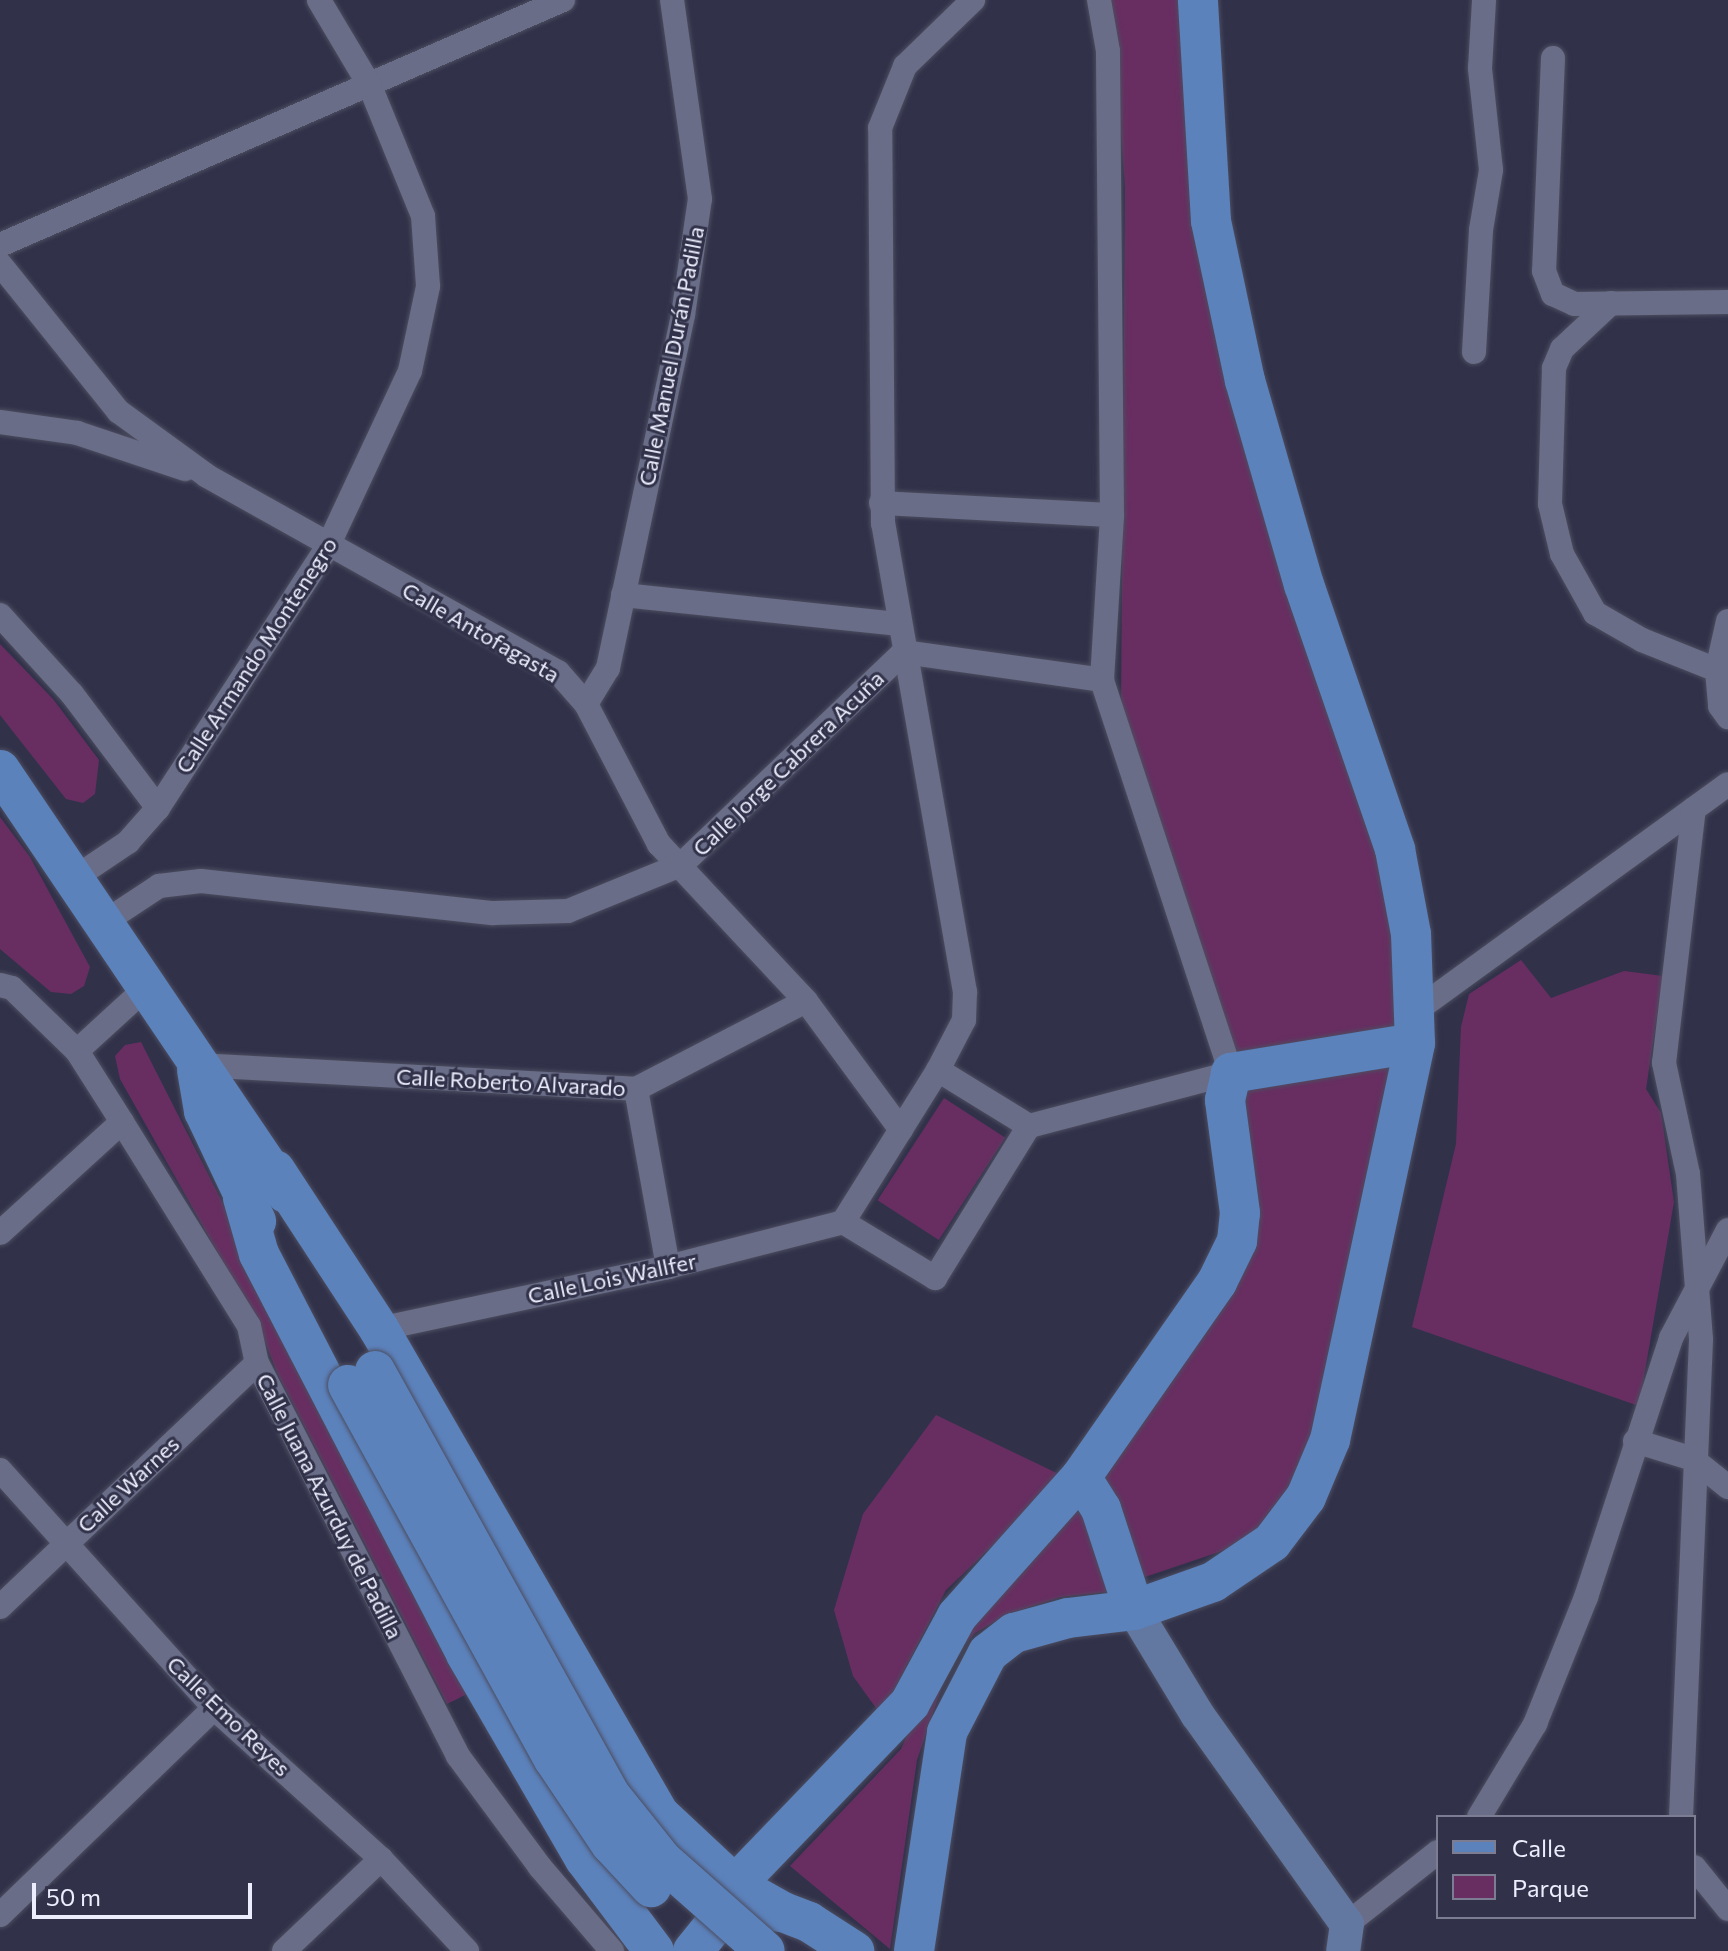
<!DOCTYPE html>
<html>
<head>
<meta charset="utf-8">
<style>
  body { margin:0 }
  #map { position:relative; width:1728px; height:1951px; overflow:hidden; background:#31324a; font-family:Commissioner,sans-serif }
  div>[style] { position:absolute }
  .green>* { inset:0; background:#682e61; transform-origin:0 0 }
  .roads { filter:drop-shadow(0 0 2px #4c4d60) drop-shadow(0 0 2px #4c4d60) }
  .minor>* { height:24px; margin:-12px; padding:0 12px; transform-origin:12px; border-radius:12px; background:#6a6d87 }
  .secondary>* { height:34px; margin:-17px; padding:0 17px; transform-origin:17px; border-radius:17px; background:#6378a1 }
  .primary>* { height:40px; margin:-20px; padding:0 20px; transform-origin:20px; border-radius:20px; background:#5c82bc }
  .bridges { filter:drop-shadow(0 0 2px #4c4d60) drop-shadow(0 0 2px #4c4d60) }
  .primary-bridge>* { height:40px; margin:-20px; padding:0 20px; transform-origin:20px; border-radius:20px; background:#5c82bc }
  span { translate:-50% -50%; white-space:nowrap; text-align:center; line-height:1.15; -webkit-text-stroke:6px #31324a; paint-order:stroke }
  .street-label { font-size:22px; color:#eceefd }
  .legend { position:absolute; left:1436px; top:1815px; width:260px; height:104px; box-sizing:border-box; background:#31324a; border:2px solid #7c7d92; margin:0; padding:10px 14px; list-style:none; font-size:24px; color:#eceefd }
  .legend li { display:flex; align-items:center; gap:16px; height:40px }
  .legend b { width:40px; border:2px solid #7c7d92 }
  .scale { position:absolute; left:32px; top:1883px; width:220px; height:36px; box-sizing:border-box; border:4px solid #eceefd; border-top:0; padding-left:10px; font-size:24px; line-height:28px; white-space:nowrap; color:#eceefd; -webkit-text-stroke:6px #31324a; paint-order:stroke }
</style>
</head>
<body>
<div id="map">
  <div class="green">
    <div style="clip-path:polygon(1111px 0,1179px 0,1184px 81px,1383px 868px,1398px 983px,1396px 1024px,1370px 1043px,1238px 1058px,1121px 709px,1125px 188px)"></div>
    <div style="clip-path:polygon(0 644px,53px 699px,99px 760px,95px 794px,83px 803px,66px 799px,0 715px)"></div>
    <div style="clip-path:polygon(0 817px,30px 857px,90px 967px,84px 986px,71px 994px,51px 992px,0 949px)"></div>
    <div style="clip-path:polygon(1521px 960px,1551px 998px,1624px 971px,1663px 976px,1646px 1089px,1661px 1113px,1674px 1202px,1639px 1406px,1412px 1327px,1456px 1144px,1461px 1027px,1469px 994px)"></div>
    <div style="clip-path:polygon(141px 1042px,471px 1692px,447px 1704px,278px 1375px,258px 1324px,120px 1079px,115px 1056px,125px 1045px)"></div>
    <div style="clip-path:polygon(1392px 1056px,1313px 1448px,1274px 1517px,1237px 1546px,1133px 1581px,1097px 1490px,1222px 1292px,1241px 1083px)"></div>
    <div style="left:944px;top:1098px;width:73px;height:122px;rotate:33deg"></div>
    <div style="clip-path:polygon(936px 1415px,1065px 1477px,946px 1590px,881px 1715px,853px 1676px,834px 1610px,863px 1514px)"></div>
    <div style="clip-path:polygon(1077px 1512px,1093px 1518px,1115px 1591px,1061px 1597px,1008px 1614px,975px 1633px,951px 1660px,917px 1760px,890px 1949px,790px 1866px,901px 1749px,937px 1669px,1047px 1533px)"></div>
  </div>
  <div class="roads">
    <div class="minor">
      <div style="left:1553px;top:58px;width:213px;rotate:92.4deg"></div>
      <div style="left:1544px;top:271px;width:25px;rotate:69deg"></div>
      <div style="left:1553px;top:294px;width:23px;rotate:25deg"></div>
      <div style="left:1574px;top:304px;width:154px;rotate:-0.7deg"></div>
      <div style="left:0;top:245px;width:614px;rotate:-23.52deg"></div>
      <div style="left:0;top:264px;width:189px;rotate:51.2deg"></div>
      <div style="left:118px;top:411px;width:110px;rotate:36.1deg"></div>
      <div style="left:207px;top:476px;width:402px;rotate:29.2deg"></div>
      <div style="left:558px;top:672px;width:43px;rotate:48.8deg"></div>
      <div style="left:586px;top:704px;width:158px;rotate:62.5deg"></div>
      <div style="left:659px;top:844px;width:215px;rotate:46.9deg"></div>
      <div style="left:806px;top:1001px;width:160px;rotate:53.6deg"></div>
      <div style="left:1611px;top:303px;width:67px;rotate:136.8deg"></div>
      <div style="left:1562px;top:349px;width:21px;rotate:113deg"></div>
      <div style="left:1554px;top:368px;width:136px;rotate:91.7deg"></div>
      <div style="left:1550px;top:504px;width:51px;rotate:76.5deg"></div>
      <div style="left:1562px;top:554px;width:68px;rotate:60.8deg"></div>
      <div style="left:1595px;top:613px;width:54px;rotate:29.9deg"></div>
      <div style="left:1642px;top:640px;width:81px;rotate:21.8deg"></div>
      <div style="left:1474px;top:352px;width:122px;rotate:-86.7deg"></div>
      <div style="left:1481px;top:230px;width:61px;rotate:-80.5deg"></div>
      <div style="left:1491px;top:170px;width:103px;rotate:-96.2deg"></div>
      <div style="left:1480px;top:68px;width:68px;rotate:-86.6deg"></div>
      <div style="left:0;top:422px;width:78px;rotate:8.1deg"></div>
      <div style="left:77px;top:433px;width:114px;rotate:18.4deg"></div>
      <div style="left:881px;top:503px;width:231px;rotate:3deg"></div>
      <div style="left:623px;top:595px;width:278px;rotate:6deg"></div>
      <div style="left:0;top:615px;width:107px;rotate:47.7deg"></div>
      <div style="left:72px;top:694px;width:143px;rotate:53deg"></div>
      <div style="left:1728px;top:621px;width:50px;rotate:102.7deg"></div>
      <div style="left:1717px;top:670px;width:36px;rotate:85deg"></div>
      <div style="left:1720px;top:706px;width:14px;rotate:54deg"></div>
      <div style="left:586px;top:704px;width:42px;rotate:-58.6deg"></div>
      <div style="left:608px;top:668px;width:361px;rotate:-78deg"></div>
      <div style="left:683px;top:315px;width:117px;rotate:-81.7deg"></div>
      <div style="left:700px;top:199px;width:201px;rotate:-98deg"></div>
      <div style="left:76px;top:877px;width:63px;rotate:-33.9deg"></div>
      <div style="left:128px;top:842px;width:45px;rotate:-48.6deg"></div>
      <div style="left:158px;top:808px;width:312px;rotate:-57deg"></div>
      <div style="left:328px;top:546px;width:193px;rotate:-64.9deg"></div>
      <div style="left:410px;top:371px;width:87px;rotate:-78deg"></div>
      <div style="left:428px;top:286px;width:70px;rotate:-94.1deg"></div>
      <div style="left:423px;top:216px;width:140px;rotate:-112.2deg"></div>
      <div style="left:370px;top:86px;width:100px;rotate:-120.7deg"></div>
      <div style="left:106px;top:921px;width:64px;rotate:-33.4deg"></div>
      <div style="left:159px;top:886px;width:42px;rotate:-6.8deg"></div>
      <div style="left:201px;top:881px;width:294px;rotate:6.3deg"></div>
      <div style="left:493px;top:913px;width:75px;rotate:-1.5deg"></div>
      <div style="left:568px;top:911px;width:122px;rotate:-22.2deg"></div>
      <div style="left:681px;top:865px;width:308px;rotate:-43.7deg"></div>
      <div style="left:904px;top:652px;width:200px;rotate:8deg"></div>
      <div style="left:0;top:985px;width:12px;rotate:14deg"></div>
      <div style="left:12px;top:988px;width:91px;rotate:44.1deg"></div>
      <div style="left:77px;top:1051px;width:84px;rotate:57.6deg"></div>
      <div style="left:122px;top:1122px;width:240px;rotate:58.1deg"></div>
      <div style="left:249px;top:1326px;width:38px;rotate:78deg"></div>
      <div style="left:257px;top:1363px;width:441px;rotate:62.9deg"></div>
      <div style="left:458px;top:1756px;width:138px;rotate:53.5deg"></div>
      <div style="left:540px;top:1867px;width:111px;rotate:49.4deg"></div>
      <div style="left:1417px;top:1010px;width:384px;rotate:-36deg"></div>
      <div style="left:77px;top:1051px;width:98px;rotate:-42.5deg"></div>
      <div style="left:196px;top:1065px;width:441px;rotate:3.1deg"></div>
      <div style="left:636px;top:1089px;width:191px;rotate:-27.4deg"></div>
      <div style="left:938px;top:1070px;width:56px;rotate:-62.5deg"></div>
      <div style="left:964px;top:1020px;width:28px;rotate:-88deg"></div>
      <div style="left:965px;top:992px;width:475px;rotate:-99.9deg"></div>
      <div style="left:883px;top:524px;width:396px;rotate:-90.4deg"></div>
      <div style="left:880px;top:128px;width:67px;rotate:-68deg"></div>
      <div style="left:905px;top:66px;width:95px;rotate:-44.1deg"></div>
      <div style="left:636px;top:1089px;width:181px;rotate:79.8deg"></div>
      <div style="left:1029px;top:1126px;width:107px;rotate:-148.4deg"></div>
      <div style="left:938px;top:1070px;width:179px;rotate:122deg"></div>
      <div style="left:843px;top:1222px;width:108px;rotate:31.3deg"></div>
      <div style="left:935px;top:1278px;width:179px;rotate:-58.3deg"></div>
      <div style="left:1029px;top:1126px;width:209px;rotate:-14.7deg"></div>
      <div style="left:1231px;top:1073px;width:414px;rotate:-108.2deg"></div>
      <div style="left:1102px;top:680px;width:165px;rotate:-86.5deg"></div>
      <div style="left:1112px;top:515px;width:464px;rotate:-90.5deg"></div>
      <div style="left:1108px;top:51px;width:52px;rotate:-100deg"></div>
      <div style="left:0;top:1233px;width:165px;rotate:-42.3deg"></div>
      <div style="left:379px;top:1329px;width:296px;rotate:-12.1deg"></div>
      <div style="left:668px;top:1267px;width:181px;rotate:-14.4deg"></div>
      <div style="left:1635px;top:1441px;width:61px;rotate:17.2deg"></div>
      <div style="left:1693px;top:1459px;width:45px;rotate:38.7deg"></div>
      <div style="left:0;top:1470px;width:320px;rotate:48deg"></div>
      <div style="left:214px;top:1708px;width:225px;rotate:42.1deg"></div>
      <div style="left:381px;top:1859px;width:126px;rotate:46.9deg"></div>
      <div style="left:0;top:1607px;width:354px;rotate:-43.5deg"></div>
      <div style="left:1479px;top:1817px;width:109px;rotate:-58.9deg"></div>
      <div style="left:1535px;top:1724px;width:137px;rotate:-68.1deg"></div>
      <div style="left:1586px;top:1597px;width:273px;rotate:-71.8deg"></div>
      <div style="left:1671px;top:1338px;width:122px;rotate:-62.2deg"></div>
      <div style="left:1681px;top:1817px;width:478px;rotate:-87.6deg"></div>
      <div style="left:1701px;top:1339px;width:166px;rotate:-94.5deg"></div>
      <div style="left:1688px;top:1174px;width:114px;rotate:-102.2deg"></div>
      <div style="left:1664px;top:1063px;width:256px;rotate:-83.3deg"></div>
      <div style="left:1694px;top:1867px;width:54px;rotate:51deg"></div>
      <div style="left:0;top:1915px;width:298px;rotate:-44deg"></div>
      <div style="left:1347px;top:1924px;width:116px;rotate:-38.4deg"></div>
      <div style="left:284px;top:1951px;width:134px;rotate:-43.5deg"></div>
    </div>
    <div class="secondary">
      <div style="left:1134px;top:1610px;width:122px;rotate:58.8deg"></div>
      <div style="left:1197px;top:1714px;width:258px;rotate:54.5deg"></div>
      <div style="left:1347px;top:1924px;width:27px;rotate:98deg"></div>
    </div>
    <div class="primary">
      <div style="left:0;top:770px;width:511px;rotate:55.94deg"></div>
      <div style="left:197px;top:1070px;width:42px;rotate:80.3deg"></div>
      <div style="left:204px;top:1111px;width:122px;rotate:64.7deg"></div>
      <div style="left:275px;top:1170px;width:190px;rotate:56.8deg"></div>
      <div style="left:379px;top:1329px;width:560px;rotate:60deg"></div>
      <div style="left:659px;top:1814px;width:104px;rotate:43.1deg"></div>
      <div style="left:735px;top:1885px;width:55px;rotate:29.4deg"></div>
      <div style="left:243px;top:1198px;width:58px;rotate:74.1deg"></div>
      <div style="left:259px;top:1254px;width:450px;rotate:62.6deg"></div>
      <div style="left:466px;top:1654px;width:237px;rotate:59.9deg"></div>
      <div style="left:585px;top:1859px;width:115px;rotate:53.1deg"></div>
      <div style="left:1081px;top:1477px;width:38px;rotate:58deg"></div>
      <div style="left:1101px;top:1509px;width:106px;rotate:71.9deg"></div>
      <div style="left:714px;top:1925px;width:45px;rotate:-62.3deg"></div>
      <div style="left:735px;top:1885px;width:252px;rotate:-46.1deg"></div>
      <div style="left:910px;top:1703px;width:99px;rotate:-61.6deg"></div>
      <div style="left:957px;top:1616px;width:186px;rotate:-48.3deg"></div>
      <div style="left:1081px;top:1477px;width:238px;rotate:-55.1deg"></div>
      <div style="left:1217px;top:1282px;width:46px;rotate:-64deg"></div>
      <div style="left:1237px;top:1241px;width:28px;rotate:-84deg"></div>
      <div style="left:1240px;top:1213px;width:114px;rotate:-97.6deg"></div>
      <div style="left:1225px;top:1100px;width:28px;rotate:-77deg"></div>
      <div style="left:1231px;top:1073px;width:186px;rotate:-9.3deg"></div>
      <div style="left:693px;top:1951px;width:33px;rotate:-51deg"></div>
      <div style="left:714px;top:1925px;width:38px;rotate:-25deg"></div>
      <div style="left:748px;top:1909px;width:35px;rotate:5deg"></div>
      <div style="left:783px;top:1912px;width:28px;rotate:21deg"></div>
      <div style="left:809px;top:1922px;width:54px;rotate:32.8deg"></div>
      <div style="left:914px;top:1951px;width:221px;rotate:-81.4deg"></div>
      <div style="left:947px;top:1732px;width:89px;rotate:-62.6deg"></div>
      <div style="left:988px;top:1653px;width:33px;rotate:-38deg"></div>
      <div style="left:1014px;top:1633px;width:56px;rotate:-15.5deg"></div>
      <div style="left:1068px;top:1618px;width:66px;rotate:-6.9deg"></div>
      <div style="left:1134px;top:1610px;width:84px;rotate:-19.5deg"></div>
      <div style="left:1213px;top:1582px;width:71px;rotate:-34.1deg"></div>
      <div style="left:1272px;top:1542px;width:56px;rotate:-52.9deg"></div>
      <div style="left:1306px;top:1497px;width:62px;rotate:-67.2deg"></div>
      <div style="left:1330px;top:1440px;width:406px;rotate:-77.9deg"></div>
      <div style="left:1415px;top:1043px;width:109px;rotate:-92.1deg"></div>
      <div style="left:1411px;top:934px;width:86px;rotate:-100.7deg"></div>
      <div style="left:1395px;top:849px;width:279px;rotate:-109deg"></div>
      <div style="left:1304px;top:585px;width:212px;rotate:-106.1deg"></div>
      <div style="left:1245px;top:381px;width:164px;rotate:-102deg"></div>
      <div style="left:1211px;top:221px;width:221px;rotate:-93.4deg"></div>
    </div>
  </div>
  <div class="bridges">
    <div class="primary-bridge">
      <div style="left:375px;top:1371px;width:485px;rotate:61deg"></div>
      <div style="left:610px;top:1795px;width:83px;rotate:51.3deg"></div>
      <div style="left:662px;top:1860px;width:137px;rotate:41.5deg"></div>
      <div style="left:348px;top:1385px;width:427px;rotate:61.2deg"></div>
      <div style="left:554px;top:1759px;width:102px;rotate:56.2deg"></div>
      <div style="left:611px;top:1844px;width:59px;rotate:47.1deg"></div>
    </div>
  </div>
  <div class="street-label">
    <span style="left:671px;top:356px;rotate:-79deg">Calle Manuel Durán Padilla</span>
    <span style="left:481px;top:632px;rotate:30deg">Calle Antofagasta</span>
    <span style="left:256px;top:655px;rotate:-57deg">Calle Armando Montenegro</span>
    <span style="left:788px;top:763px;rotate:-44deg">Calle Jorge Cabrera Acuña</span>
    <span style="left:511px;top:1082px;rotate:3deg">Calle Roberto Alvarado</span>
    <span style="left:612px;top:1278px;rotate:-12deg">Calle Lois Wallfer</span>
    <span style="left:128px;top:1484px;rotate:-43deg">Calle Warnes</span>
    <span style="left:330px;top:1506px;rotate:63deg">Calle Juana Azurduy de Padilla</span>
    <span style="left:229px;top:1716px;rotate:44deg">Calle Emo Reyes</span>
  </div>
  <ul class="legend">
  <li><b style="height:10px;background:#5c82bc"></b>Calle</li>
  <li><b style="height:22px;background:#682e61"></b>Parque</li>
  </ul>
  <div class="scale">50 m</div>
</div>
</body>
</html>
